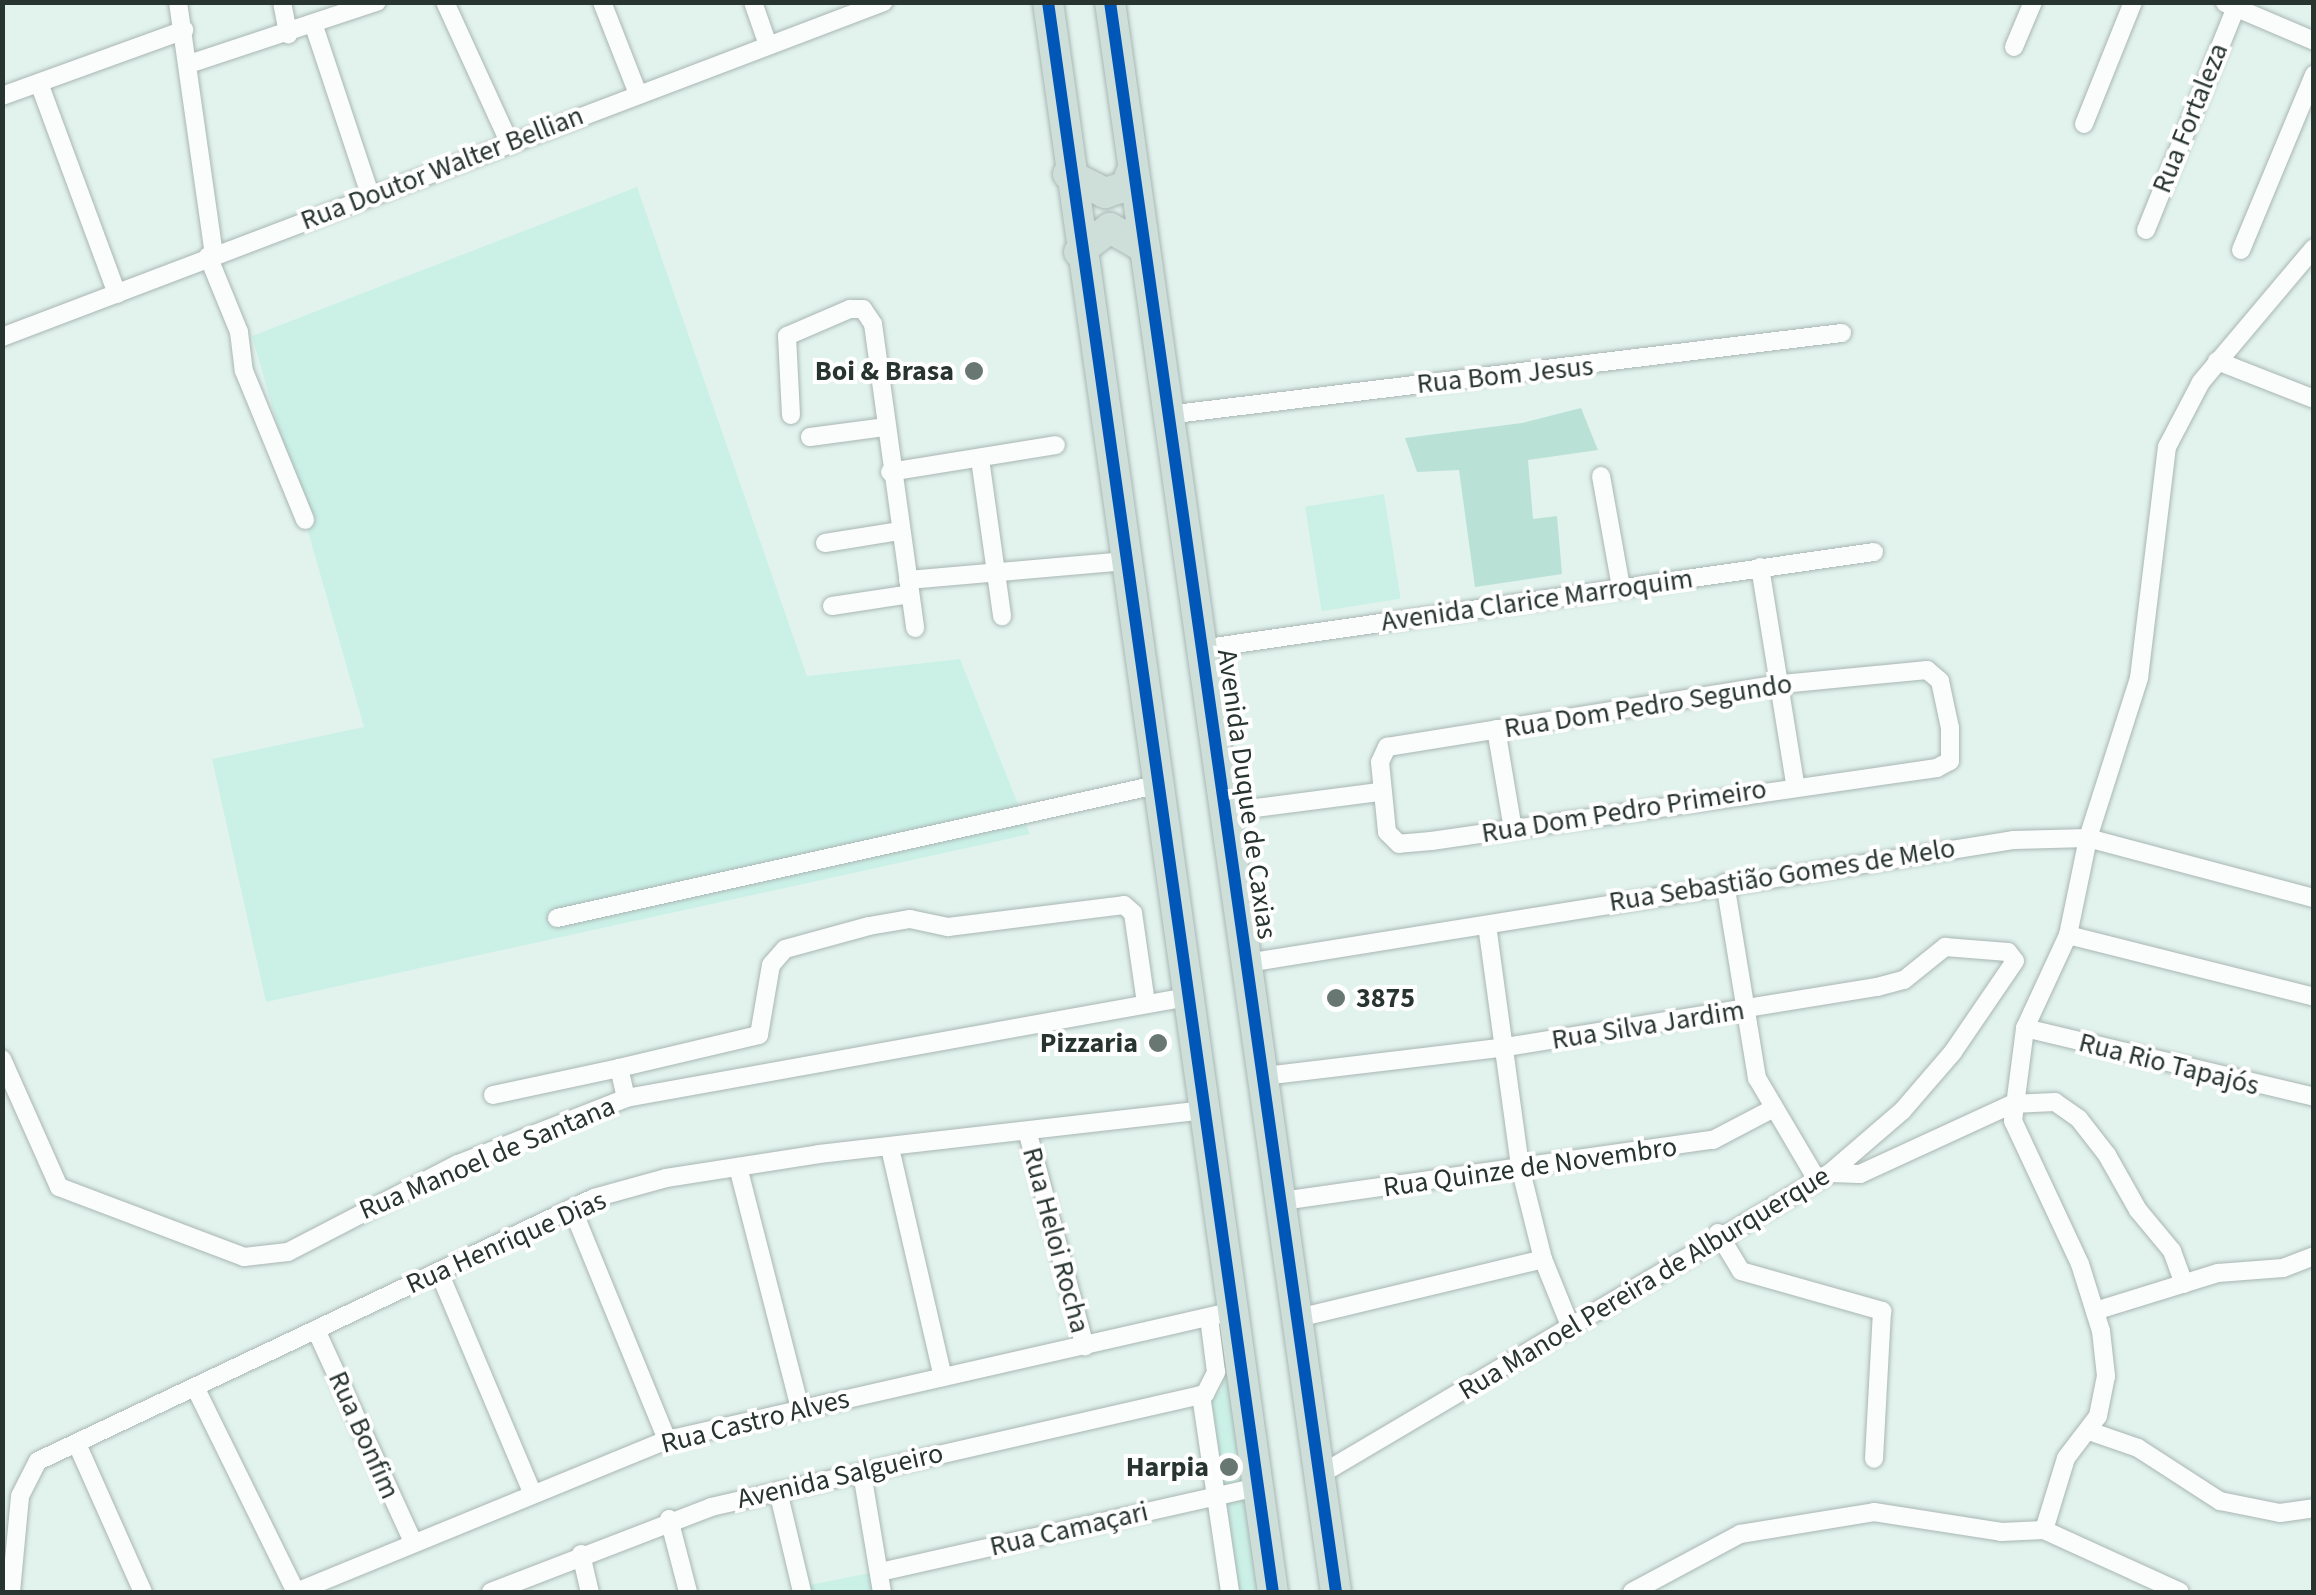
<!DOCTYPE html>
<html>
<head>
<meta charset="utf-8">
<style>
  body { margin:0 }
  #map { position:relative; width:2316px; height:1595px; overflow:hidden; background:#e2f3ee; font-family:"Source Sans 3",sans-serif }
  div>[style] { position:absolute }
  .green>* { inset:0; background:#cbf1e7; transform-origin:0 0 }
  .forest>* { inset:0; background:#bae1d6 }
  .roads { filter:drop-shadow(0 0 2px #a9b6b3) drop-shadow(0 0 2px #a9b6b3) }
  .street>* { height:18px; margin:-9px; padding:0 9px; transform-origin:9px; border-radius:9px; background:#fbfdfc }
  .highway>* { height:30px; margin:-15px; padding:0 15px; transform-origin:15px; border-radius:15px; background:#cedfda }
  .cycleway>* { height:12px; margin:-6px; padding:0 6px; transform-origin:6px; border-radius:6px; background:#0057b8 }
  .dots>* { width:28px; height:28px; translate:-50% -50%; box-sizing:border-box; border:5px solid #fff; border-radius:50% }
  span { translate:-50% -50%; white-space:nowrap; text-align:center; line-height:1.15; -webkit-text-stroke:8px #fff; paint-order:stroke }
  .street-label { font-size:28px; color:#273430 }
  .poi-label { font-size:28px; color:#273430; font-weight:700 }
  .right { translate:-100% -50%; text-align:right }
  .left { translate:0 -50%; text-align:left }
  .frame { position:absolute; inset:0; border:5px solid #273430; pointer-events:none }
</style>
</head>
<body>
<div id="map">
  <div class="green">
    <div style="clip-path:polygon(637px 187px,807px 676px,960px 659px,1030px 834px,266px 1002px,212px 759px,364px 727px,252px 336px)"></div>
    <div style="left:1384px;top:494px;width:106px;height:80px;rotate:81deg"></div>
    <div style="clip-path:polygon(1229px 1369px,1263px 1592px,1233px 1592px,1209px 1399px,1222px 1390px,1222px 1371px)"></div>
    <div style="clip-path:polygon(885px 1570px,887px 1592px,800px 1592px,799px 1587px)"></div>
  </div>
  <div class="forest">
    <div style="clip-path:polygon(1581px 408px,1598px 450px,1528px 460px,1533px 519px,1557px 516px,1562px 574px,1475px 587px,1459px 470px,1417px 472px,1405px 438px,1522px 423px)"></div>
  </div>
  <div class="roads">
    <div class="street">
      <div style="left:178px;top:2px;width:255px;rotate:81.9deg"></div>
      <div style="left:282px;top:2px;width:33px;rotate:79deg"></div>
      <div style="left:445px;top:2px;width:154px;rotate:65.4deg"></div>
      <div style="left:602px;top:2px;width:99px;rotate:68.6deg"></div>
      <div style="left:753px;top:2px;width:46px;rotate:70.8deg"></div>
      <div style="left:2225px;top:3px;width:97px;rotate:23.1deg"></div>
      <div style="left:314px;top:26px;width:180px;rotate:71.6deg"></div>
      <div style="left:2014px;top:47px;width:49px;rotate:-67.1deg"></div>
      <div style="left:189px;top:64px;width:198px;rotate:-18.3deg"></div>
      <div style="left:39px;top:83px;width:225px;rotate:69.7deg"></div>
      <div style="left:2px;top:96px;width:194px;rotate:-19.9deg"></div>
      <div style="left:2084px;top:124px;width:131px;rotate:-68.1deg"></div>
      <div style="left:2146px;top:230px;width:240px;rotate:-68deg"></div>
      <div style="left:2241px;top:250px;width:190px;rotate:-67.4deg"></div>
      <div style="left:208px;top:256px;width:82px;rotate:67.8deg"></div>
      <div style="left:239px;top:332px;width:39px;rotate:83deg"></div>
      <div style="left:244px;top:371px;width:161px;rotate:67.7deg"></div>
      <div style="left:2px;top:337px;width:943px;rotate:-20.8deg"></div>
      <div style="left:2217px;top:361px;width:104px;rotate:21.4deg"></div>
      <div style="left:791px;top:415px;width:79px;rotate:-92.9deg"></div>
      <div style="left:787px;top:336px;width:69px;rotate:-23.2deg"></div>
      <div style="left:850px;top:309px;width:13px"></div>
      <div style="left:863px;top:309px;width:18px;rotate:56deg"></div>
      <div style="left:873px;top:324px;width:307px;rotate:82.1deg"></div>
      <div style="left:1167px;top:415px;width:680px;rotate:-6.93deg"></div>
      <div style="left:810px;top:437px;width:77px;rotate:-7.5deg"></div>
      <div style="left:980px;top:459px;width:159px;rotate:82deg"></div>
      <div style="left:890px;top:472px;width:168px;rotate:-9.2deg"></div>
      <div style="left:1601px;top:476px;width:113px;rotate:79.8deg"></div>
      <div style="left:825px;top:543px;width:76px;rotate:-9.1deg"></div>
      <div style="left:1760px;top:567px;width:220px;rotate:80.8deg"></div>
      <div style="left:908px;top:580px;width:219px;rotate:-5deg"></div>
      <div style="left:832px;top:606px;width:79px;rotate:-8.7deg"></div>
      <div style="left:1200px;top:649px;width:681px;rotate:-8.19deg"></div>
      <div style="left:1927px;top:670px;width:17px;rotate:40deg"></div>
      <div style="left:1940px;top:681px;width:48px;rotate:78deg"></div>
      <div style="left:1950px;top:728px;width:33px;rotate:90deg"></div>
      <div style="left:1950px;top:761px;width:15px;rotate:152deg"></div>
      <div style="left:1937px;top:768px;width:511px;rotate:171.79deg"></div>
      <div style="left:1431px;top:841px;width:32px;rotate:175deg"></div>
      <div style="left:1399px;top:844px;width:17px;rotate:-135deg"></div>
      <div style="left:1387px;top:832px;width:70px;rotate:-95.7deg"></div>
      <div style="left:1380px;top:762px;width:17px;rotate:-65deg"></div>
      <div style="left:1387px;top:747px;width:400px;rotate:-9.1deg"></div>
      <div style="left:1782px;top:684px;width:146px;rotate:-5.5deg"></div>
      <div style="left:1496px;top:729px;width:102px;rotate:80.4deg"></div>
      <div style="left:1225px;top:812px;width:156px;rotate:-7.4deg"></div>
      <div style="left:1725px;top:883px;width:198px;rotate:80.7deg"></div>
      <div style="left:1757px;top:1078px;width:118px;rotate:59.5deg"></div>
      <div style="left:557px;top:918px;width:614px;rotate:-12.52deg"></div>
      <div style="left:1487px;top:925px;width:244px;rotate:82.2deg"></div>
      <div style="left:1520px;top:1167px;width:95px;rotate:76deg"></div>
      <div style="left:1543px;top:1259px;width:69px;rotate:67.9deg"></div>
      <div style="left:2068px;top:935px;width:254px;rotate:14.1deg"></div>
      <div style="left:1247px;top:963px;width:777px;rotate:-9.11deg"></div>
      <div style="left:2014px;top:840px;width:74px;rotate:-1.5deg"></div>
      <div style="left:2088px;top:838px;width:234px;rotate:14.9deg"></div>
      <div style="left:2025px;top:1028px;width:297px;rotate:13.4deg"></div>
      <div style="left:2px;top:1059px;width:140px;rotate:66deg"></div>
      <div style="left:59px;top:1187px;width:198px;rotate:20.7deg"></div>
      <div style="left:244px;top:1257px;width:44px;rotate:-6.5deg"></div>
      <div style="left:288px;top:1252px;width:191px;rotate:-27.4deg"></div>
      <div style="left:458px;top:1164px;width:180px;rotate:-21.4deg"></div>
      <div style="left:626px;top:1098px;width:571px;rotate:-10.19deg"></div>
      <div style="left:1264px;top:1076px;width:238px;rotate:-6.8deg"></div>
      <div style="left:1500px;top:1048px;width:382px;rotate:-9.2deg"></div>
      <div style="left:1877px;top:987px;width:28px;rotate:-15deg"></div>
      <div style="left:1904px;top:980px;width:53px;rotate:-38.8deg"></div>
      <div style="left:1945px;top:947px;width:63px;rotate:4.5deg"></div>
      <div style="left:2008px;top:952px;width:11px;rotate:52deg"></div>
      <div style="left:2015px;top:961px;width:110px;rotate:124.3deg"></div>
      <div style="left:1953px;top:1052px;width:78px;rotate:130.8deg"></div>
      <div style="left:1902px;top:1111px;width:95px;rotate:139.3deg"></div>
      <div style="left:1830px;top:1173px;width:595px;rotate:149.38deg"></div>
      <div style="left:493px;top:1095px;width:129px;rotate:-12.1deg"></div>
      <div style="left:626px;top:1098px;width:31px;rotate:-103deg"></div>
      <div style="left:619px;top:1068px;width:144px;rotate:-13.3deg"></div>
      <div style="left:759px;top:1035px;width:71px;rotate:-80.3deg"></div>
      <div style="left:771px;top:965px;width:21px;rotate:-49deg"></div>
      <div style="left:785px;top:949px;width:87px;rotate:-15.3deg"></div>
      <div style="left:869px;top:926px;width:42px;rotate:-9.7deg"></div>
      <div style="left:910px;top:919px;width:39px;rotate:12deg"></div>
      <div style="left:948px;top:927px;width:177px;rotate:-7.1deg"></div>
      <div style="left:1124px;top:905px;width:12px;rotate:42deg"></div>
      <div style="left:1133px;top:913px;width:91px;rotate:81.8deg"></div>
      <div style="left:1028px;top:1134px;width:220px;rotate:75deg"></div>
      <div style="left:890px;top:1148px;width:235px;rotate:77deg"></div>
      <div style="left:738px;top:1167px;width:250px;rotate:75.6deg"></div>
      <div style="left:1830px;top:1173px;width:30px;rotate:2deg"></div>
      <div style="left:1860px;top:1174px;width:167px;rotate:-24.7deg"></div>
      <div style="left:2012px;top:1104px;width:43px;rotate:-2.7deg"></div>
      <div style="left:2055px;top:1102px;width:29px;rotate:35deg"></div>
      <div style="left:2079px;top:1119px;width:46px;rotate:52.1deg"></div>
      <div style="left:2107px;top:1155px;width:63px;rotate:60.6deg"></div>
      <div style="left:2138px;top:1210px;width:53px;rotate:50.3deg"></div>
      <div style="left:2172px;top:1251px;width:35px;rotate:70deg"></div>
      <div style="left:1282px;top:1201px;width:435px;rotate:-8.1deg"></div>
      <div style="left:1713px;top:1140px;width:67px;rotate:-27.7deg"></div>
      <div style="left:572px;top:1208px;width:251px;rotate:67.7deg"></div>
      <div style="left:1718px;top:1233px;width:44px;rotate:58.8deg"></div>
      <div style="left:1741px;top:1271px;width:147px;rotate:15.8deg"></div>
      <div style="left:1882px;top:1311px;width:148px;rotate:93.1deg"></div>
      <div style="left:439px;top:1272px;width:241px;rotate:67.1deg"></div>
      <div style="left:2095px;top:1311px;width:129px;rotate:-17.2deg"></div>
      <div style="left:2218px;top:1273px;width:65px;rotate:-4.4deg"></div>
      <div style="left:2283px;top:1268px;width:33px;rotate:-21deg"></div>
      <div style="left:1298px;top:1318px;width:252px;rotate:-13.5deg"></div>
      <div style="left:316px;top:1330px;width:231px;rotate:65.4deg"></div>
      <div style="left:195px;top:1387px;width:229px;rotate:63.8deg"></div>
      <div style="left:1201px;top:1395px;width:199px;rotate:81.6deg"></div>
      <div style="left:2089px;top:1431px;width:52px;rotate:19.1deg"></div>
      <div style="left:2138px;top:1448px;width:98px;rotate:32.9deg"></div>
      <div style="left:2220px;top:1501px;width:61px;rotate:11.3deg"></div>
      <div style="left:2280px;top:1513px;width:34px;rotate:-8deg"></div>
      <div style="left:77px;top:1444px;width:162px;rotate:66deg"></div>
      <div style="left:862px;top:1473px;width:121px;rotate:80.5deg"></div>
      <div style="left:778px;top:1491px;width:104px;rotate:76.6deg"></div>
      <div style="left:669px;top:1519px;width:75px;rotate:75.4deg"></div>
      <div style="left:2044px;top:1530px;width:75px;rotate:-73deg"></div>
      <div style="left:2066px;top:1458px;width:53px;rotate:-52.7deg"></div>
      <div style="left:2098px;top:1416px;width:41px;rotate:-78.7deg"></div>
      <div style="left:2106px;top:1376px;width:45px;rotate:-96.3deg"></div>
      <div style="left:2101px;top:1331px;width:70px;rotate:-107.4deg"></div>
      <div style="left:2080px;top:1264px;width:158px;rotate:-115.1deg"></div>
      <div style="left:2013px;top:1121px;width:94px;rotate:-82.6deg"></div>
      <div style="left:2025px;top:1028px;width:102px;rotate:-65.2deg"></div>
      <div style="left:2068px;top:935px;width:99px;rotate:-78.3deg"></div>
      <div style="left:2088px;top:838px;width:168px;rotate:-72.3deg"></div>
      <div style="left:2139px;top:678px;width:233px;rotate:-83.1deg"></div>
      <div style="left:2167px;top:447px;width:73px;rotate:-62.4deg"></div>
      <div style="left:2201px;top:382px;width:175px;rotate:-49.9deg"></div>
      <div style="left:581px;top:1554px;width:39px;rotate:77deg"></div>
      <div style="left:880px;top:1572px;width:387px;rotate:-12.7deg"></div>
      <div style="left:11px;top:1592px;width:96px;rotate:-84.6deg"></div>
      <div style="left:20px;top:1496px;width:39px;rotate:-63deg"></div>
      <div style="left:38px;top:1461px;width:615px;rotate:-25.32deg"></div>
      <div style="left:594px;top:1198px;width:75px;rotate:-15.5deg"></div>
      <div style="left:666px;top:1178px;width:155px;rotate:-8.9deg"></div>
      <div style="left:819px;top:1154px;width:388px;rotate:-6.5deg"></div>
      <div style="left:296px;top:1592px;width:401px;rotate:-22.3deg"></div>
      <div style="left:667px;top:1440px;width:581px;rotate:-12.82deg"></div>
      <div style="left:491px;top:1592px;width:236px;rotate:-21.1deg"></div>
      <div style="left:711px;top:1507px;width:507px;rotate:-12.88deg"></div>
      <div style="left:1205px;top:1394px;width:25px;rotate:-63deg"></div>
      <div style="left:1216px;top:1372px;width:55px;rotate:-97.3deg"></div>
      <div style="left:1632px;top:1592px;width:123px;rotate:-28.2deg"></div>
      <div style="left:1740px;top:1534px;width:136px;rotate:-9.3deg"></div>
      <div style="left:1874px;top:1512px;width:129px;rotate:8.9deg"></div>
      <div style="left:2001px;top:1532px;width:43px;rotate:-2.7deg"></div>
      <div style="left:2044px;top:1530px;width:149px;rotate:24.5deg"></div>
    </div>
    <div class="highway">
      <div style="left:1048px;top:2px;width:1606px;rotate:81.95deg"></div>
      <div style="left:1110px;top:2px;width:1606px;rotate:81.91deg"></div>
      <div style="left:1068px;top:174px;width:42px;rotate:27.2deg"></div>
      <div style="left:1105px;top:193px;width:22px;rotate:-18deg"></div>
      <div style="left:1126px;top:186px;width:19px;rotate:-69deg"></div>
      <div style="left:1079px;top:252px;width:39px;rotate:-38deg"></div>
      <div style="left:1110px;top:228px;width:39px;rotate:30deg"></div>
    </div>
  </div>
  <div class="cycleway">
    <div style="left:1048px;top:2px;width:1606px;rotate:81.95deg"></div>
    <div style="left:1110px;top:2px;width:1606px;rotate:81.91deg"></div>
  </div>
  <div class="dots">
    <div style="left:974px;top:371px;background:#687772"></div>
    <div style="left:1336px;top:998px;background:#687772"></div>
    <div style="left:1158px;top:1043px;background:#687772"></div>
    <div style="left:1229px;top:1467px;background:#687772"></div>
  </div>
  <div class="street-label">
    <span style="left:2190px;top:118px;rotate:-68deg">Rua Fortaleza</span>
    <span style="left:442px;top:168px;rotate:-21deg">Rua Doutor Walter Bellian</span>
    <span style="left:1505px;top:375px;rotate:-6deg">Rua Bom Jesus</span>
    <span style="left:1537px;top:600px;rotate:-8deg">Avenida Clarice Marroquim</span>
    <span style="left:1648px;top:706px;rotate:-9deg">Rua Dom Pedro Segundo</span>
    <span style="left:1247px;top:794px;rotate:82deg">Avenida Duque de Caxias</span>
    <span style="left:1624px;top:811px;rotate:-9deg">Rua Dom Pedro Primeiro</span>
    <span style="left:1782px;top:875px;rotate:-9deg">Rua Sebastião Gomes de Melo</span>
    <span style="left:1648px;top:1025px;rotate:-9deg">Rua Silva Jardim</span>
    <span style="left:2169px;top:1064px;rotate:14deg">Rua Rio Tapajós</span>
    <span style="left:487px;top:1158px;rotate:-23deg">Rua Manoel de Santana</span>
    <span style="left:1530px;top:1167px;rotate:-8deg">Rua Quinze de Novembro</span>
    <span style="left:1056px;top:1240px;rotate:75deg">Rua Heloi Rocha</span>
    <span style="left:506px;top:1242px;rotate:-24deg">Rua Henrique Dias</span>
    <span style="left:1644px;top:1283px;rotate:-31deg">Rua Manoel Pereira de Alburquerque</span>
    <span style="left:755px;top:1421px;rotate:-14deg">Rua Castro Alves</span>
    <span style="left:364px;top:1435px;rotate:66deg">Rua Bonfim</span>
    <span style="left:840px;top:1476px;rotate:-13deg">Avenida Salgueiro</span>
    <span style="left:1069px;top:1529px;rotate:-13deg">Rua Camaçari</span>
  </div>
  <div class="poi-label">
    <span class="right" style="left:954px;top:371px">Boi &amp; Brasa</span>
    <span class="left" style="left:1356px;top:998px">3875</span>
    <span class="right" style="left:1138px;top:1043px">Pizzaria</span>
    <span class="right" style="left:1209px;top:1467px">Harpia</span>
  </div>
  <div class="frame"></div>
</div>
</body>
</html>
